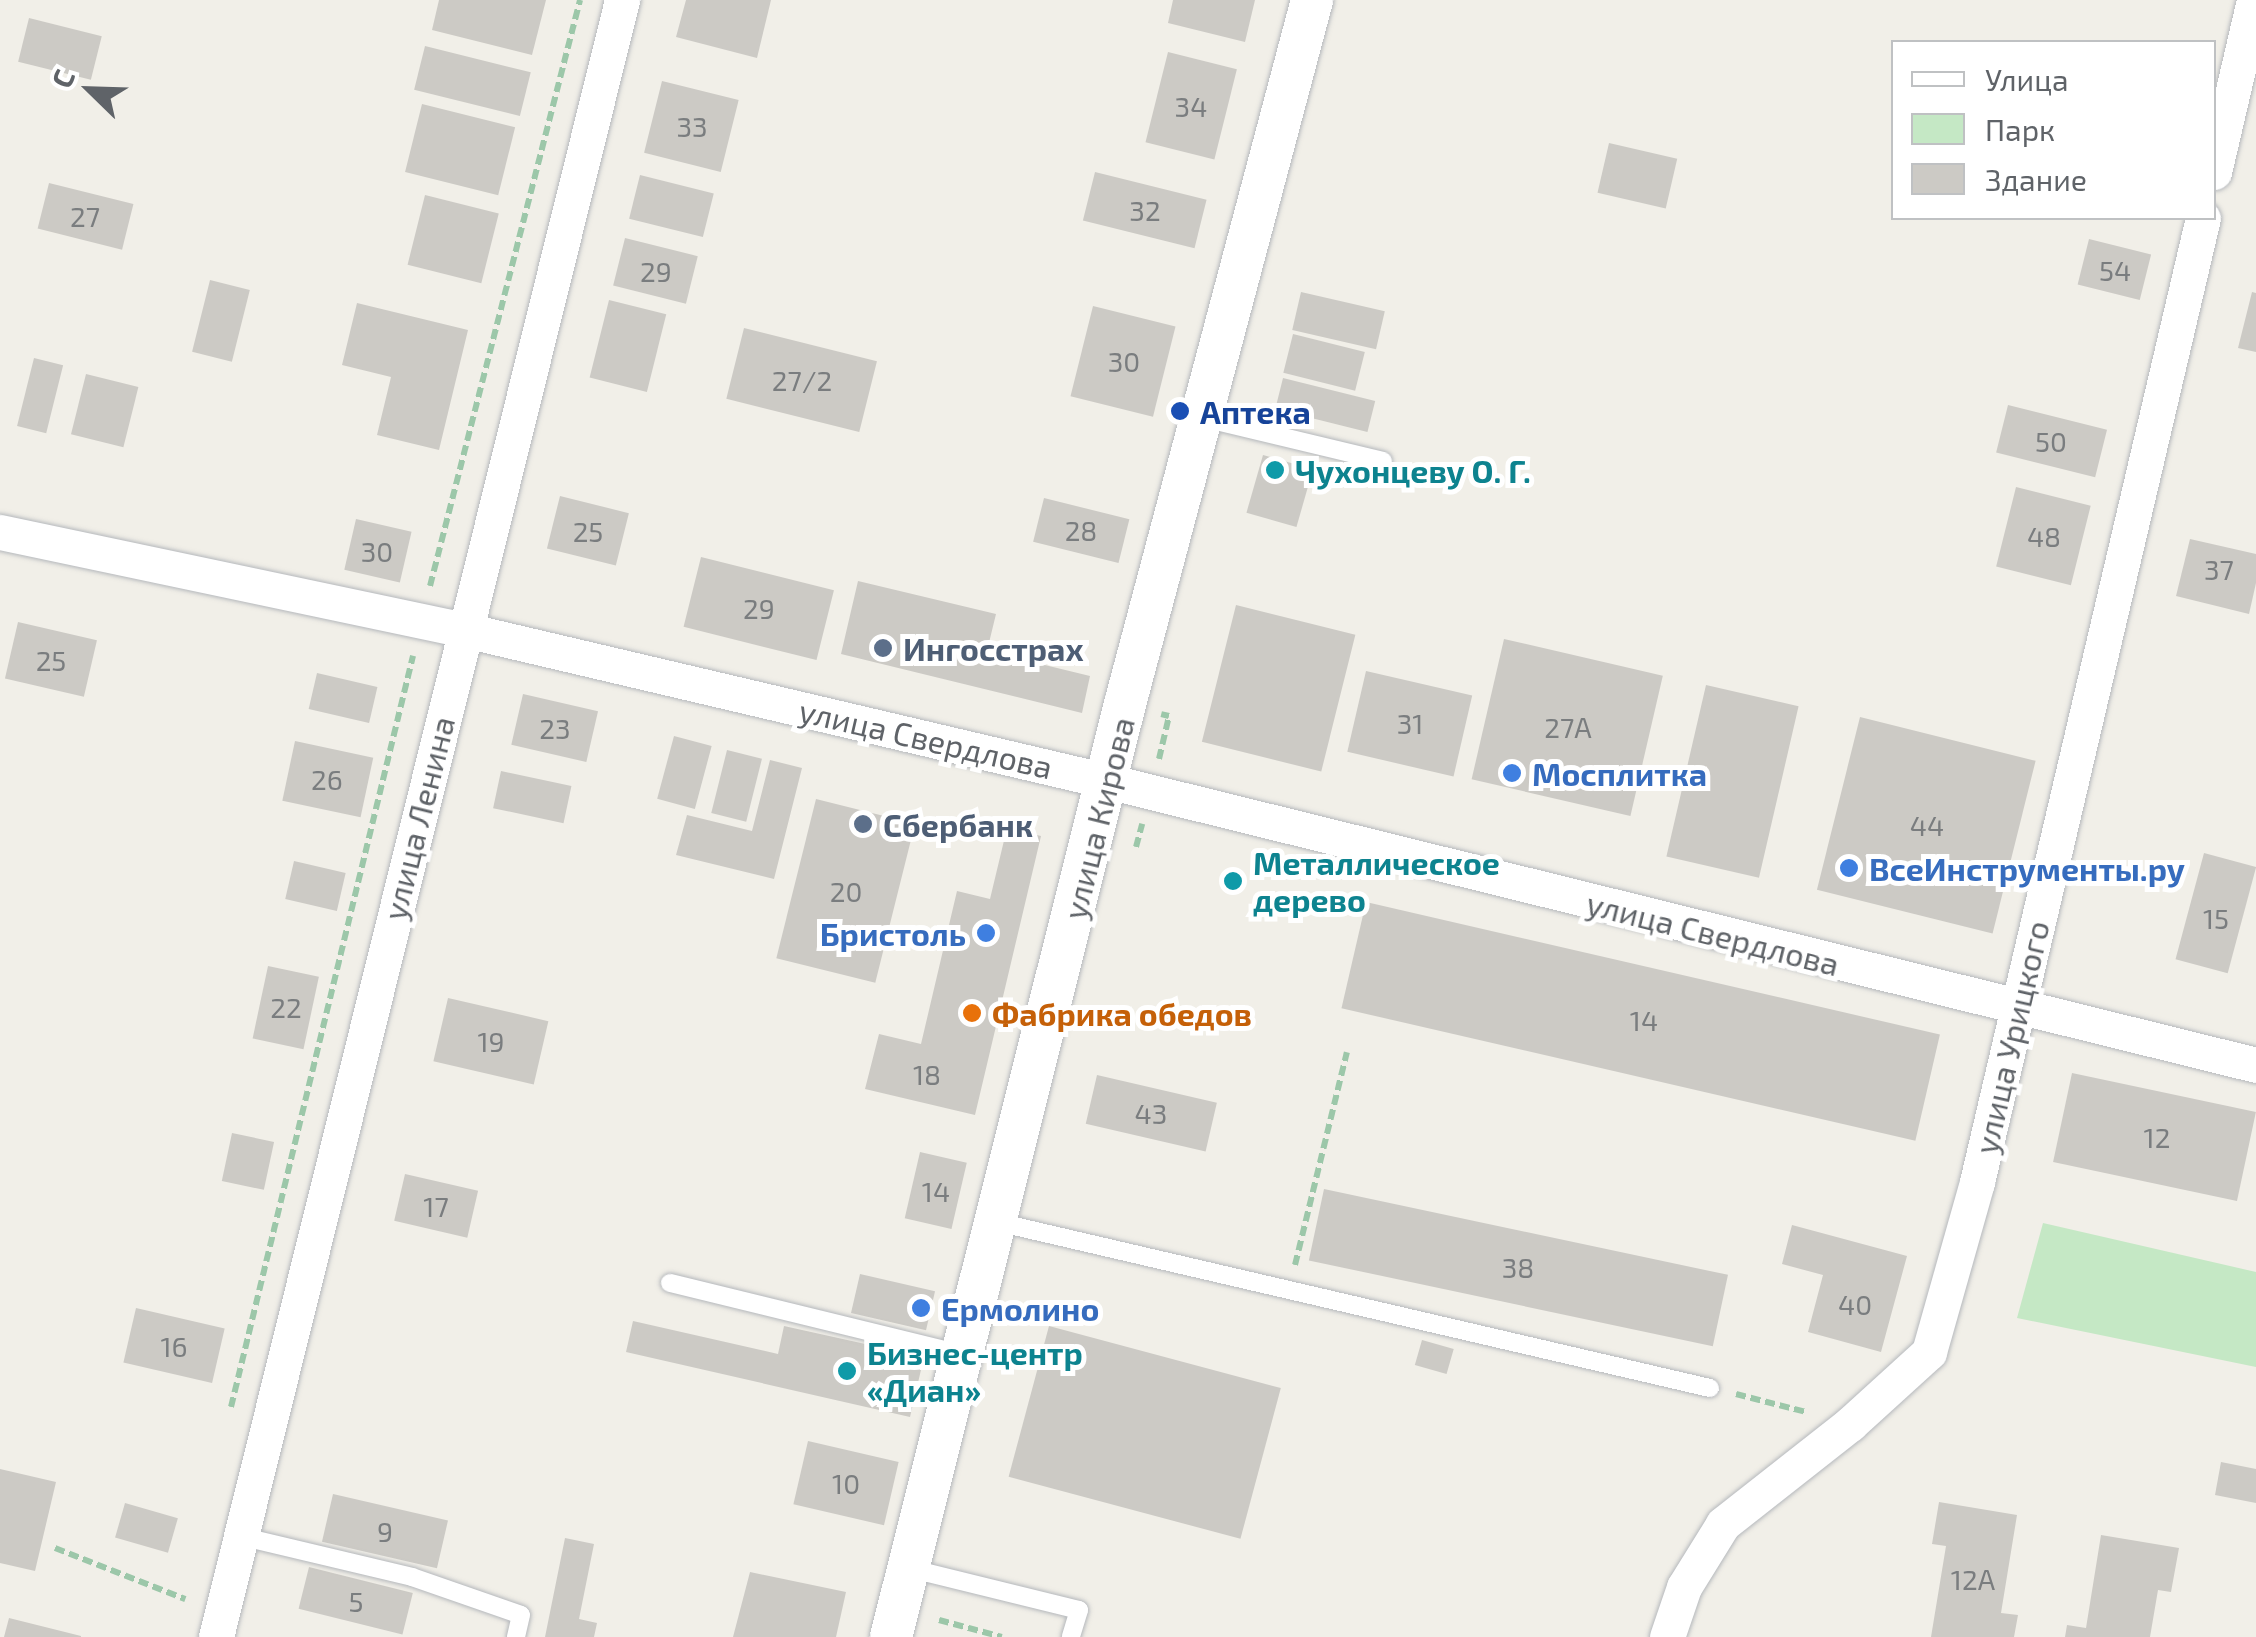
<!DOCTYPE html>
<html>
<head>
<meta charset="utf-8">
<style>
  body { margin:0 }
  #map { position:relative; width:2256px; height:1637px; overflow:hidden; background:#f1efe8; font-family:"Exo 2",sans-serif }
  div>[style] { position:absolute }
  .green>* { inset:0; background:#c5e8c5 }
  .building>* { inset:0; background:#cccac5; transform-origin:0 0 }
  .path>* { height:6px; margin-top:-3px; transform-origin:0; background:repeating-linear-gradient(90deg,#9cc7a9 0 10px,transparent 0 15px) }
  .roads { filter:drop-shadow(0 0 2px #b5b8bc) drop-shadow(0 0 2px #b5b8bc) }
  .service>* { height:18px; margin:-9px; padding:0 9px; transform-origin:9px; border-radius:9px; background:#fff }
  .minor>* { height:35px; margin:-17.5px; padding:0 17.5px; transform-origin:17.5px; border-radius:17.5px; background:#fff }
  .tertiary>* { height:42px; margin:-21px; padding:0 21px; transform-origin:21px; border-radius:21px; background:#fff }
  .dots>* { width:28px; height:28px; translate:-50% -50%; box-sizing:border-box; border:5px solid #fff; border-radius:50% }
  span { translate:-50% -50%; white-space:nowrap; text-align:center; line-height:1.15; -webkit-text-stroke:10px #fff; paint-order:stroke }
  .number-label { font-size:28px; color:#7a7d7f }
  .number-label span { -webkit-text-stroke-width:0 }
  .transit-label { font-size:32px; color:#164399; font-weight:700 }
  .left { translate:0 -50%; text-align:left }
  .culture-label { font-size:32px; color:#0d838f; font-weight:700 }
  .service-label { font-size:32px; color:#4e5e75; font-weight:700 }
  .street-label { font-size:32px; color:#5f6368 }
  .shop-label { font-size:32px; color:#366cbe; font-weight:700 }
  .right { translate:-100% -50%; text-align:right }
  .food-label { font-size:32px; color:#c56008; font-weight:700 }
  .legend { position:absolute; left:1891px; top:40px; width:325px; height:180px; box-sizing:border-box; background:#fff; border:2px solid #bfc1c3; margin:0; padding:12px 18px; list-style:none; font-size:30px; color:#5f6368 }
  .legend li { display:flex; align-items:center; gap:20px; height:50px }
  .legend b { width:50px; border:2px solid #bfc1c3 }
  .north { position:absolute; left:40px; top:40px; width:100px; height:100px; -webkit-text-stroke:8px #fff; paint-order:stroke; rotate:293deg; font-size:28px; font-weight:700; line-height:40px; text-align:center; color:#5f6368 }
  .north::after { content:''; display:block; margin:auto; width:35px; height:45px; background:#5f6368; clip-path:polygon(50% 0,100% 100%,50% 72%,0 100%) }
</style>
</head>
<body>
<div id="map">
  <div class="green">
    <div style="clip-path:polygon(2043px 1223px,2256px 1272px,2256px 1367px,2017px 1318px)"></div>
  </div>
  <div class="building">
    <div style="clip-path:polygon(439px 0,546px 0,532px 55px,432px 30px)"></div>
    <div style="clip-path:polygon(686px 0,771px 0,757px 58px,676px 37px)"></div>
    <div style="clip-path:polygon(1173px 0,1255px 0,1245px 42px,1168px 23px)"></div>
    <div style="left:29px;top:18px;width:75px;height:45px;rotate:14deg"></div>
    <div style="left:425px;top:46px;width:109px;height:45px;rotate:14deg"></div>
    <div style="left:1168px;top:52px;width:71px;height:93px;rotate:14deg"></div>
    <div style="left:662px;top:81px;width:79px;height:74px;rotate:14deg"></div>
    <div style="left:422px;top:104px;width:96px;height:70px;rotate:14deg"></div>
    <div style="left:1609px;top:143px;width:70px;height:51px;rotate:13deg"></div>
    <div style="left:1095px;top:172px;width:115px;height:50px;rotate:14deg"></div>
    <div style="left:640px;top:175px;width:76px;height:45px;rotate:14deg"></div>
    <div style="left:49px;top:183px;width:87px;height:47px;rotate:14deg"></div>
    <div style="left:425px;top:195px;width:76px;height:72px;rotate:14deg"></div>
    <div style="left:625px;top:238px;width:75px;height:49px;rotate:14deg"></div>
    <div style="left:2089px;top:239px;width:64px;height:47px;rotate:14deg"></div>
    <div style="left:210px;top:280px;width:41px;height:74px;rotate:14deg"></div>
    <div style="left:1301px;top:292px;width:86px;height:39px;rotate:13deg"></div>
    <div style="clip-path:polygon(2252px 292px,2256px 293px,2256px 352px,2238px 348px)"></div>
    <div style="left:609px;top:300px;width:59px;height:80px;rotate:14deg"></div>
    <div style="clip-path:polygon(357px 303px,468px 330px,439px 450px,377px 435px,391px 377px,342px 365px)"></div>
    <div style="left:1093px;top:306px;width:85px;height:93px;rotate:14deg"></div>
    <div style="left:744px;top:328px;width:137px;height:73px;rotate:14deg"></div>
    <div style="left:1293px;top:334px;width:74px;height:40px;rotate:14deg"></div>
    <div style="left:34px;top:358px;width:30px;height:70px;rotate:14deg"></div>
    <div style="left:86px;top:374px;width:54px;height:62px;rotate:14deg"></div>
    <div style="left:1283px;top:378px;width:95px;height:32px;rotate:14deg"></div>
    <div style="left:2008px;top:405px;width:102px;height:49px;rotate:14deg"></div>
    <div style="left:1263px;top:455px;width:52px;height:60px;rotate:16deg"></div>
    <div style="left:2016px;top:487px;width:77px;height:82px;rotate:14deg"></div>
    <div style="left:560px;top:496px;width:71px;height:54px;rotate:14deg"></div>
    <div style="left:1044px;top:498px;width:88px;height:45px;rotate:14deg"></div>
    <div style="left:356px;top:519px;width:57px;height:52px;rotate:13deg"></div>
    <div style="clip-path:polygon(2190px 539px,2256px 554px,2256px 583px,2249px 614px,2176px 596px)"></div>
    <div style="left:701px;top:557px;width:137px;height:72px;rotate:14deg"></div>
    <div style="clip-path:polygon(858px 581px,996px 614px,987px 651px,1090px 676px,1082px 713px,841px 654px)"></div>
    <div style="left:1236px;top:605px;width:123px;height:141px;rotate:14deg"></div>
    <div style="left:18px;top:622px;width:81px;height:58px;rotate:13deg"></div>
    <div style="left:1504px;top:639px;width:163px;height:144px;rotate:13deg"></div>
    <div style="left:1366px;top:671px;width:109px;height:83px;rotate:13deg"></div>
    <div style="left:317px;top:673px;width:62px;height:37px;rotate:13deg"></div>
    <div style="left:1706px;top:685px;width:95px;height:176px;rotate:13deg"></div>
    <div style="left:523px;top:694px;width:77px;height:52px;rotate:13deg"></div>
    <div style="left:1860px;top:717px;width:181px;height:178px;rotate:14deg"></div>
    <div style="left:674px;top:736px;width:39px;height:65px;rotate:15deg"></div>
    <div style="left:295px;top:741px;width:80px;height:61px;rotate:12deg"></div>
    <div style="left:727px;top:750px;width:36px;height:65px;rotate:14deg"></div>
    <div style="clip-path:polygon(770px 760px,802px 768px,774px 879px,676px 855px,687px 815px,752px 831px)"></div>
    <div style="left:501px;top:771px;width:72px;height:38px;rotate:12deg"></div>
    <div style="left:816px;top:799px;width:102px;height:164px;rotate:14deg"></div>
    <div style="clip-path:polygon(1007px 828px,1041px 836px,975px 1115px,865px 1089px,879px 1034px,921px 1044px,957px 891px,990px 899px)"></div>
    <div style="left:2204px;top:853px;width:54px;height:110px;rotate:15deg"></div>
    <div style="left:294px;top:861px;width:53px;height:39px;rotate:13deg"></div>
    <div style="left:1366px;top:902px;width:589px;height:109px;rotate:13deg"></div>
    <div style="left:268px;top:966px;width:52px;height:74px;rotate:12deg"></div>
    <div style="left:448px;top:998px;width:103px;height:65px;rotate:13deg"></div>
    <div style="left:2072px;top:1073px;width:188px;height:91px;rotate:12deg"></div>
    <div style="left:1097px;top:1075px;width:123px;height:50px;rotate:13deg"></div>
    <div style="left:232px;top:1133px;width:43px;height:49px;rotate:12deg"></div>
    <div style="left:920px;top:1152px;width:48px;height:68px;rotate:13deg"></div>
    <div style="left:405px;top:1174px;width:75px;height:48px;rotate:13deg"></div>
    <div style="left:1324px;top:1189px;width:413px;height:73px;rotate:12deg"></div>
    <div style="clip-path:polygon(1792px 1225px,1907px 1256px,1881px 1352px,1808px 1332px,1823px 1275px,1782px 1264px)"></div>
    <div style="left:860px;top:1274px;width:77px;height:40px;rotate:13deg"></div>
    <div style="left:136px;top:1308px;width:91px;height:56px;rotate:13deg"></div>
    <div style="clip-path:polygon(633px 1321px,778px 1354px,784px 1326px,924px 1357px,910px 1417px,626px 1352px)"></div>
    <div style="left:1049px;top:1326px;width:240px;height:156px;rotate:15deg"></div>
    <div style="left:1422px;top:1340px;width:33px;height:26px;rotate:16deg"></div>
    <div style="left:808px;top:1441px;width:93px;height:65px;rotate:13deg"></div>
    <div style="clip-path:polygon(2221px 1462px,2256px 1469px,2256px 1503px,2215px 1495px)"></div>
    <div style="clip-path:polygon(0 1469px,56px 1482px,35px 1571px,0 1563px)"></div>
    <div style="left:333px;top:1494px;width:118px;height:49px;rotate:13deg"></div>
    <div style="clip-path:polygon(1939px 1502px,2017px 1515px,2001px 1613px,2018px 1615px,2014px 1637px,1931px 1637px,1946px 1546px,1932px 1544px)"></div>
    <div style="left:125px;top:1503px;width:55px;height:36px;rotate:16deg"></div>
    <div style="clip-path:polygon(2101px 1535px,2179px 1548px,2171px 1592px,2158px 1590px,2150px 1637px,2065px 1637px,2067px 1625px,2086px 1628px)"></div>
    <div style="clip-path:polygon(565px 1538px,594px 1544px,579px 1619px,597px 1623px,594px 1637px,545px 1637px)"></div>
    <div style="left:309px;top:1567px;width:107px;height:43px;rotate:14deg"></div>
    <div style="clip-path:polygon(750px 1572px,846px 1592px,836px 1637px,733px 1637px)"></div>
    <div style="clip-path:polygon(9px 1618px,81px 1636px,81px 1637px,4px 1637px)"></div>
  </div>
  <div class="path">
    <div style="left:430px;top:586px;width:605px;rotate:-75.64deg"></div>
    <div style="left:1159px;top:759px;width:44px;rotate:-76.9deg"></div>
    <div style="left:1169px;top:716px;width:8px;rotate:-166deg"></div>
    <div style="left:1136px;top:847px;width:24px;rotate:-75deg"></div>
    <div style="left:1295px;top:1265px;width:219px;rotate:-76.3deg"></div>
    <div style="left:1736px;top:1394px;width:72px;rotate:14.4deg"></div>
    <div style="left:231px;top:1407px;width:773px;rotate:-76.38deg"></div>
    <div style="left:55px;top:1548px;width:140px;rotate:21.4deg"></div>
    <div style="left:939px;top:1620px;width:65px;rotate:15.1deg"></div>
  </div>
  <div class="roads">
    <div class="service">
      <div style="left:1204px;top:418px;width:184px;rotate:13.5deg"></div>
      <div style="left:997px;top:1222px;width:732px;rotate:13.11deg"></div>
      <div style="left:670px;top:1283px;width:300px;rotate:13.7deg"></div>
      <div style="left:240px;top:1536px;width:177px;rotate:13.4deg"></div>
      <div style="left:412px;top:1577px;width:115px;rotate:19.2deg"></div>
      <div style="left:521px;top:1615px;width:23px;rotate:103deg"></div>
      <div style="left:908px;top:1568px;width:176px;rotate:13.8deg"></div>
      <div style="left:1079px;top:1610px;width:28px;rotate:107deg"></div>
    </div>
    <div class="minor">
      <div style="left:2214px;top:172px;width:177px;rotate:-76.9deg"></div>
      <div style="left:0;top:532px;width:475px;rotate:11.9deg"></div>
      <div style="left:465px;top:630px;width:660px;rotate:13.24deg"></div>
      <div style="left:1107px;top:781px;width:1184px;rotate:13.88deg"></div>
      <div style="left:216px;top:1637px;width:1687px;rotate:-76.07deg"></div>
      <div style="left:1667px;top:1637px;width:53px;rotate:-71.2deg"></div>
      <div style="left:1684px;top:1587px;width:74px;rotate:-58.2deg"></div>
      <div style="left:1723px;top:1524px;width:162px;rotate:-38.2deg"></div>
      <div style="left:1850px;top:1424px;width:107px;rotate:-42.3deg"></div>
      <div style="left:1929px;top:1352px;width:177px;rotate:-74.2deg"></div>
      <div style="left:1977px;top:1182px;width:990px;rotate:-76.81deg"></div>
    </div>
    <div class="tertiary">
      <div style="left:891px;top:1637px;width:962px;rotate:-75.92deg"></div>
      <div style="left:1125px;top:704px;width:728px;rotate:-75.12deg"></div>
    </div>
  </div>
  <div class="dots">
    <div style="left:1180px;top:411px;background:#1a4fb4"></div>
    <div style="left:1275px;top:470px;background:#0f9aa8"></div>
    <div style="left:883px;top:648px;background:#5c6f8a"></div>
    <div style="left:1512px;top:773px;background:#3f7fe0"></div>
    <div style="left:863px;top:824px;background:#5c6f8a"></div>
    <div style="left:1849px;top:868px;background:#3f7fe0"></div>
    <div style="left:1233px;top:881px;background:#0f9aa8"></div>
    <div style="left:986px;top:933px;background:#3f7fe0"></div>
    <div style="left:972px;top:1013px;background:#e8710a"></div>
    <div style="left:921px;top:1308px;background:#3f7fe0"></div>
    <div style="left:847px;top:1371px;background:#0f9aa8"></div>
  </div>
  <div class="number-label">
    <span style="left:1191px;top:106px">34</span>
    <span style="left:692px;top:126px">33</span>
    <span style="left:1145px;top:210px">32</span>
    <span style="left:85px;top:216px">27</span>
    <span style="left:2115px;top:270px">54</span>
    <span style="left:656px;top:271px">29</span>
    <span style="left:1124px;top:361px">30</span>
    <span style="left:802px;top:380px">27/2</span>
    <span style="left:2051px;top:441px">50</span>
    <span style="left:1081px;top:530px">28</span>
    <span style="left:588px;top:531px">25</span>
    <span style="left:2044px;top:536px">48</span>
    <span style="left:377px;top:551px">30</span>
    <span style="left:2219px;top:569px">37</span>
    <span style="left:759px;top:608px">29</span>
    <span style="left:51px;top:660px">25</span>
    <span style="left:1410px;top:723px">31</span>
    <span style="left:1568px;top:727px">27А</span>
    <span style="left:555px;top:728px">23</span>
    <span style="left:327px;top:779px">26</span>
    <span style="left:1927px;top:825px">44</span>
    <span style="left:846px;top:891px">20</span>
    <span style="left:2216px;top:918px">15</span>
    <span style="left:286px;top:1007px">22</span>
    <span style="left:1644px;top:1020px">14</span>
    <span style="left:491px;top:1041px">19</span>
    <span style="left:927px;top:1074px">18</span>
    <span style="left:1151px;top:1113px">43</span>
    <span style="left:2157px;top:1137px">12</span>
    <span style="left:936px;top:1191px">14</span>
    <span style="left:436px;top:1206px">17</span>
    <span style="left:1518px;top:1267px">38</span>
    <span style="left:1855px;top:1304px">40</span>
    <span style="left:174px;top:1346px">16</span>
    <span style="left:846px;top:1483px">10</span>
    <span style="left:385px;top:1531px">9</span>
    <span style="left:1973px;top:1579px">12А</span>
    <span style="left:356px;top:1601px">5</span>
  </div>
  <div class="transit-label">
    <span class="left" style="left:1200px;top:411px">Аптека</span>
  </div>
  <div class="culture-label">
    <span class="left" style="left:1295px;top:470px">Чухонцеву О. Г.</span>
    <span class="left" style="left:1253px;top:881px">Металлическое<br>дерево</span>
    <span class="left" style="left:867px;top:1371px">Бизнес-центр<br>«Диан»</span>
  </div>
  <div class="service-label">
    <span class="left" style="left:903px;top:648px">Ингосстрах</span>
    <span class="left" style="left:883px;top:824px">Сбербанк</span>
  </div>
  <div class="street-label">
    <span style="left:926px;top:738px;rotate:13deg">улица Свердлова</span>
    <span style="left:418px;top:818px;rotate:-76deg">улица Ленина</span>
    <span style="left:1098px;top:818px;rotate:-76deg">улица Кирова</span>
    <span style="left:1713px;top:933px;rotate:14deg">улица Свердлова</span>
    <span style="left:2011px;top:1037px;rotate:-77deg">улица Урицкого</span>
  </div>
  <div class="shop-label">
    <span class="left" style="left:1532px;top:773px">Мосплитка</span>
    <span class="left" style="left:1869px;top:868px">ВсеИнструменты.ру</span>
    <span class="right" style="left:966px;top:933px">Бристоль</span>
    <span class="left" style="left:941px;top:1308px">Ермолино</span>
  </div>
  <div class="food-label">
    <span class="left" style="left:992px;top:1013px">Фабрика обедов</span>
  </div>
  <ul class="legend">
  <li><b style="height:12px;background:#fff"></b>Улица</li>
  <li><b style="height:28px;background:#c5e8c5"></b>Парк</li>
  <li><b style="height:28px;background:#cccac5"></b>Здание</li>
  </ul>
  <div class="north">С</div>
</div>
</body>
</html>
